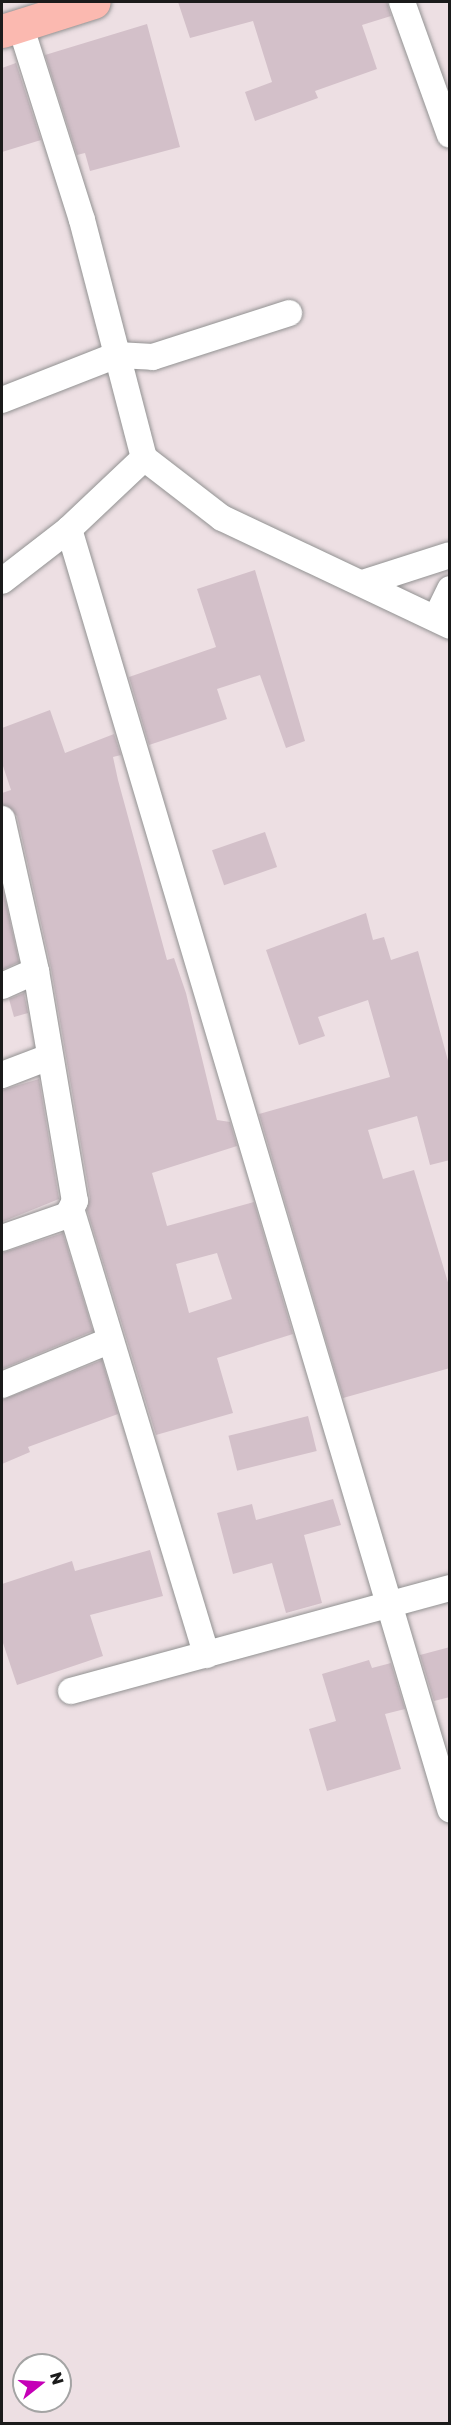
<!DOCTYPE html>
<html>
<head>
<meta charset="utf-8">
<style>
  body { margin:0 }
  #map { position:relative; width:451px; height:2425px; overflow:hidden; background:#eddfe3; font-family:"Golos Text",sans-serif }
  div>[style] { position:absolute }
  .building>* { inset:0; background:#d3c0c9; transform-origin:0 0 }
  .roads { filter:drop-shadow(0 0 2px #929292) drop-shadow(0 0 2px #929292) }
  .street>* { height:26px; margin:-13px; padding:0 13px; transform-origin:13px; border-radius:13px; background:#fff }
  .secondary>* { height:33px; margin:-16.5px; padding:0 16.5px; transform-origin:16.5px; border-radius:16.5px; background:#fbb9b0 }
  span { translate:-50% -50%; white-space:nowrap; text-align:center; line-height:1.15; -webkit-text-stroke:4.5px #fff; paint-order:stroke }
  .frame { position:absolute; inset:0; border:3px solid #1b1b1b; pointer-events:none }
  .north { position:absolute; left:12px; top:2353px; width:60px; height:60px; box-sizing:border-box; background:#fff; border:2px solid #a4a4a4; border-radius:50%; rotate:73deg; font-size:16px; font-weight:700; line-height:24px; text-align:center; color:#1b1b1b }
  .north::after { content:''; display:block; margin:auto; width:21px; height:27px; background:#c500b7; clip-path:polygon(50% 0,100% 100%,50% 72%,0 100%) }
</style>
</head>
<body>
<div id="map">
  <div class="building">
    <div style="clip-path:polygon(178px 2px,387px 2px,391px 16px,362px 25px,377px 69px,315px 91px,318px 98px,255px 121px,245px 92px,272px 82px,253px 21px,190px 38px)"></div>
    <div style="clip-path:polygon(147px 24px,180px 147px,90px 171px,85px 153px,77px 155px,45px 55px)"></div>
    <div style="clip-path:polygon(16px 63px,41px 140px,2px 152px,2px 68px)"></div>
    <div style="clip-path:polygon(255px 570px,305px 741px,286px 748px,260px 675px,217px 689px,227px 719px,149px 745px,129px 677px,216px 647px,197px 589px)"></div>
    <div style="clip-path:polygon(evenodd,50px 710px,65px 753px,114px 734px,121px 755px,113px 757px,118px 780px,167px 960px,174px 958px,186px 993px,217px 1120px,230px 1122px,237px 1146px,152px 1173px,167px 1226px,254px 1202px,293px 1334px,217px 1358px,233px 1413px,156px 1435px,87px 1210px,90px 1198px,51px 968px,17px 816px,2px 804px,2px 793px,11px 790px,2px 763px,2px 728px,50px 710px,217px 1253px,232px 1299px,189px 1313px,176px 1264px,217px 1253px)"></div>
    <div style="left:265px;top:832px;width:37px;height:56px;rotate:71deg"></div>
    <div style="clip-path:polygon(2px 885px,19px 962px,2px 970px)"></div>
    <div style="clip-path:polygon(366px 913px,373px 940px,384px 937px,391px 960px,418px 951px,450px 1068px,450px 1160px,430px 1165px,417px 1116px,368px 1130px,383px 1179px,414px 1170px,450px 1289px,450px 1368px,343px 1398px,259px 1114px,390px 1077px,368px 1000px,318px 1017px,325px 1036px,299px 1045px,266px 950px)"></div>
    <div style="clip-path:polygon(24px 993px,28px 1013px,14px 1017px,9px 999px)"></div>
    <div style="clip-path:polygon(39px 1079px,59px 1199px,2px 1222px,2px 1090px)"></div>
    <div style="clip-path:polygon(63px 1233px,93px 1331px,2px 1369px,2px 1253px)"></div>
    <div style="clip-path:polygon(102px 1360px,118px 1414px,28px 1447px,30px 1452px,2px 1464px,2px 1400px)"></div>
    <div style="left:308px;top:1416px;width:36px;height:82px;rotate:76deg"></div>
    <div style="clip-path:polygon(333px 1499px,341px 1525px,304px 1535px,322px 1603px,286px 1613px,272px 1563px,233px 1574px,217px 1513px,252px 1504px,256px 1520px)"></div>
    <div style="clip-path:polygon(150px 1550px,163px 1596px,90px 1615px,103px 1656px,17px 1685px,2px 1640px,2px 1584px,72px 1561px,75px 1571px)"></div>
    <div style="clip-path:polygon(450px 1647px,450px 1697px,434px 1701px,420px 1655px)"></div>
    <div style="clip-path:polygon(369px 1660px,372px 1668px,391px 1663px,405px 1709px,385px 1714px,401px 1769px,327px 1791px,309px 1729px,336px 1721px,322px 1674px)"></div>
  </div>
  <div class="roads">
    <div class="street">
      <div style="left:402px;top:2px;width:141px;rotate:70.2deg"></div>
      <div style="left:2px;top:400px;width:123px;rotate:-21.4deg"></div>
      <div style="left:117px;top:355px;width:36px;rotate:3deg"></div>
      <div style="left:153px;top:357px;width:143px;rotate:-17.9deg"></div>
      <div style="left:144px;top:458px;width:98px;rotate:37.6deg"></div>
      <div style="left:222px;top:518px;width:252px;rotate:25.3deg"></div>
      <div style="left:69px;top:529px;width:1336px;rotate:73.42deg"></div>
      <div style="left:2px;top:581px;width:85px;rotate:-37.8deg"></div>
      <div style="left:69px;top:529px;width:103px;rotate:-43.4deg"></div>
      <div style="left:144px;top:458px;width:246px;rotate:-104.6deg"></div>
      <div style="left:82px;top:220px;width:206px;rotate:-107.6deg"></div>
      <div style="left:363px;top:583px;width:91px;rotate:-17.8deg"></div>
      <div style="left:437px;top:616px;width:30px;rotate:-64deg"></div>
      <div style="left:2px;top:819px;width:156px;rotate:77.4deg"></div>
      <div style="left:36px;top:971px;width:233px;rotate:80.4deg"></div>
      <div style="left:75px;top:1201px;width:16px;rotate:117deg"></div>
      <div style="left:68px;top:1215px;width:70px;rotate:160.8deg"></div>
      <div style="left:2px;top:986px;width:37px;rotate:-24deg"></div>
      <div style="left:2px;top:1075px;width:50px;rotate:-21deg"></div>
      <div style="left:72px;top:1212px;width:463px;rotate:73.1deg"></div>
      <div style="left:2px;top:1385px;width:116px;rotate:-22.4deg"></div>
      <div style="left:71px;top:1691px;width:393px;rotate:-15.2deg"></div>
    </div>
    <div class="secondary">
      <div style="left:2px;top:31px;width:96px;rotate:-17.5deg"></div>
    </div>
  </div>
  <div class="frame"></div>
  <div class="north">N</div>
</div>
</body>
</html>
